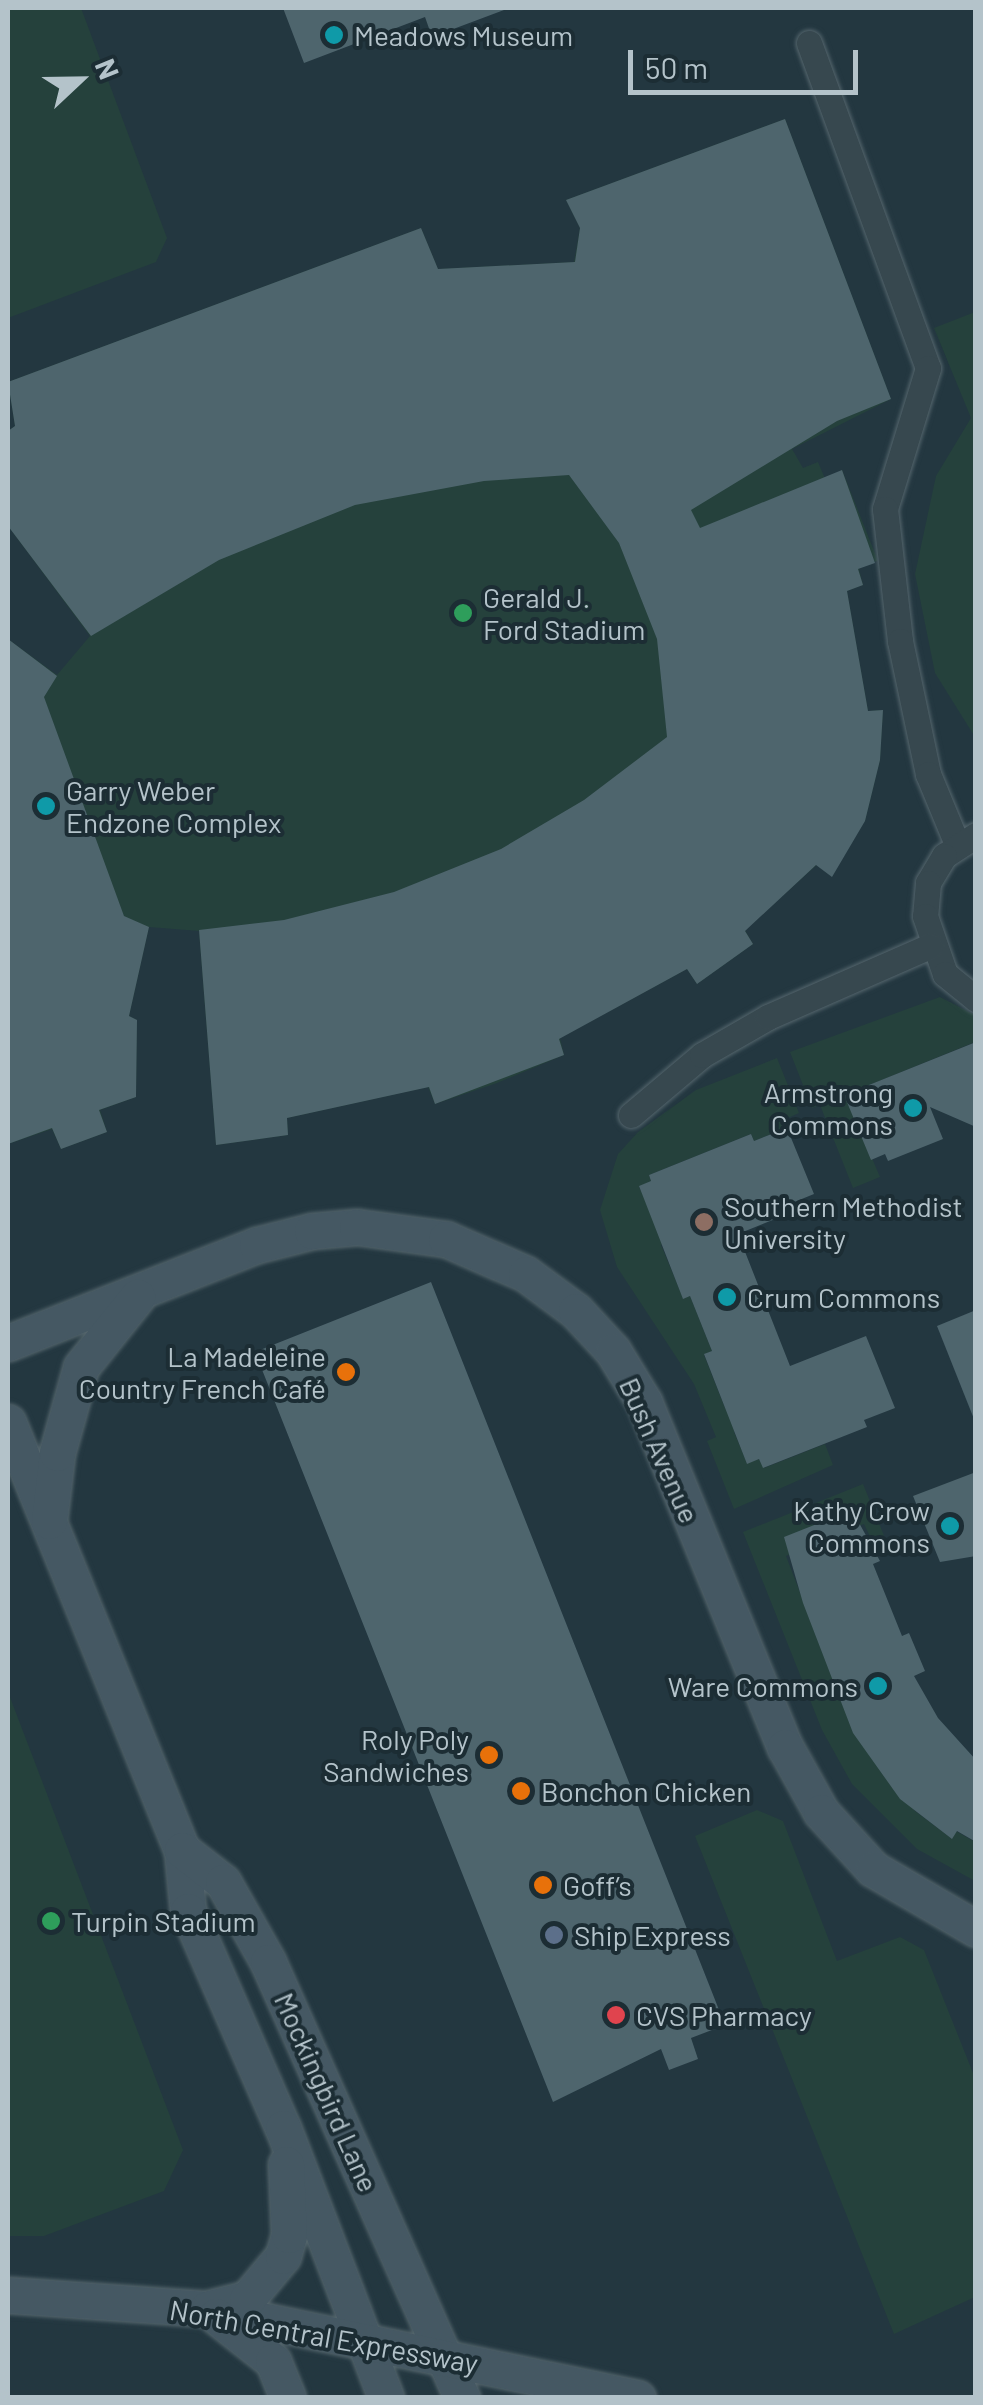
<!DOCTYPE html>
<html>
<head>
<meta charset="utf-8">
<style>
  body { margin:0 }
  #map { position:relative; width:983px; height:2405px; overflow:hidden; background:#233740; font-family:Barlow,sans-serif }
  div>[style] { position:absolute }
  .green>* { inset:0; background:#25413c }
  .building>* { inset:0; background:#4e656d }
  .roads { filter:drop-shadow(0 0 2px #55666d) drop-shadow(0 0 2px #55666d) }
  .street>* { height:25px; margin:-12.5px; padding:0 12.5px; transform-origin:12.5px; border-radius:12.5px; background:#37484f }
  .secondary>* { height:35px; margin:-17.5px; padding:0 17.5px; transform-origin:17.5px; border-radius:17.5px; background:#455863 }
  .dots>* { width:28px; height:28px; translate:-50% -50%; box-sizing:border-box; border:5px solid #1c2d34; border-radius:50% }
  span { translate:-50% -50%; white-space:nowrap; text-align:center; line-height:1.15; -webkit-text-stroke:8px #1c2d34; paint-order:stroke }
  .poi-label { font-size:28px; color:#b4c3ca }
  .left { translate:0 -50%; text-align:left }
  .right { translate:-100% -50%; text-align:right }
  .street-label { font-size:28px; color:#b4c3ca }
  .frame { position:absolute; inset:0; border:10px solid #b4c3ca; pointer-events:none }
  .north { position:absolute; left:30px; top:30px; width:100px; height:100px; -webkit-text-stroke:8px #1c2d34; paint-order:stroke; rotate:68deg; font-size:28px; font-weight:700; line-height:40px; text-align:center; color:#b4c3ca }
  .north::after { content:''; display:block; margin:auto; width:35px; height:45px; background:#b4c3ca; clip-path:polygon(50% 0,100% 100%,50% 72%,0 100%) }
  .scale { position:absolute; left:628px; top:50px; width:230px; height:45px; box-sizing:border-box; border:5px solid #b4c3ca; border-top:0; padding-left:12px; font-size:30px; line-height:35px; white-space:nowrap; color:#b4c3ca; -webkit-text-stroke:8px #1c2d34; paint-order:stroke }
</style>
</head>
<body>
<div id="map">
  <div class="green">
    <div style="clip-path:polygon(8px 8px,81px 8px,167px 238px,156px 262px,8px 318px)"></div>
    <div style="clip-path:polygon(785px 119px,891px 399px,792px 449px,803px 468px,818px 462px,826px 481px,842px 470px,878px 561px,858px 565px,863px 585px,847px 591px,868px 711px,883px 710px,880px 760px,865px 821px,745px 930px,753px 944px,697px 984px,687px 969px,560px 1038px,564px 1055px,497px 1083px,435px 1104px,428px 1087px,287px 1118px,288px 1135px,216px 1145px,199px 931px,149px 927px,129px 1016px,137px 1020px,136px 1097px,100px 1110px,107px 1132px,61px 1149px,52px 1129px,11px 1143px,8px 639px,57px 675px,90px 636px,8px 526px,8px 431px,15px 426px,8px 382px,421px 228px,438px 269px,574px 262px,580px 228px,566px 200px)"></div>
    <div style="clip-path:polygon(975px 312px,975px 737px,935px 673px,915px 574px,936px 476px,971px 418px,934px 328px)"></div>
    <div style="clip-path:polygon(940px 997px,975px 1015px,975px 1042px,845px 1095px,880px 1177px,853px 1188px,820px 1105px,812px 1108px,790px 1052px)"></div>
    <div style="clip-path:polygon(777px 1058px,799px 1113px,788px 1118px,791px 1126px,754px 1141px,751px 1134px,649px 1175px,651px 1181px,639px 1187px,668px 1241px,661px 1245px,683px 1298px,690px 1296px,712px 1351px,704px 1355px,725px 1408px,742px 1428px,734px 1432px,747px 1463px,759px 1459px,764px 1468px,825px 1444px,833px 1465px,734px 1509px,707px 1441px,716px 1437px,694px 1384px,617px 1267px,600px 1210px,618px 1154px,638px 1132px,696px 1090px)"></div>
    <div style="clip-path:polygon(863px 1484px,885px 1538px,873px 1543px,864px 1524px,786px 1556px,854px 1733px,915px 1811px,951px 1838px,956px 1831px,975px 1842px,975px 1881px,917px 1849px,852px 1784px,822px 1730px,743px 1532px)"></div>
    <div style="clip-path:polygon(8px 1692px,183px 2150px,164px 2191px,44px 2236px,8px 2236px)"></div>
    <div style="clip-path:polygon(757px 1810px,783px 1821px,837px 1961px,900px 1937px,924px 1950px,975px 2078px,975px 2297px,894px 2334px,695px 1836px)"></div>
  </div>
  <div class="building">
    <div style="clip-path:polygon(283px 8px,504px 8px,504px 10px,432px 37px,425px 17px,304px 63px)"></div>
    <div style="clip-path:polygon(785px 119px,891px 399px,837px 421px,691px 510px,700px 528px,842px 470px,875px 563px,858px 569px,863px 585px,847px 591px,868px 711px,883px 710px,880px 760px,865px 821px,832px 877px,816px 865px,745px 931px,753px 944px,697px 984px,687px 969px,559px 1039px,564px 1055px,435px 1104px,429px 1087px,287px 1118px,288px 1135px,216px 1145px,199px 930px,284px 920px,394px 892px,501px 849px,584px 800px,667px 737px,657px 639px,619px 543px,569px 475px,484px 481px,355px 505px,219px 560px,91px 636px,8px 526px,8px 431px,15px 426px,8px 382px,421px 228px,438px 269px,575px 262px,580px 228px,566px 200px)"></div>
    <div style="clip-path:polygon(8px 639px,57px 676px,44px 697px,124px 916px,149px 927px,129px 1016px,137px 1020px,136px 1097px,99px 1110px,107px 1132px,61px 1149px,52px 1128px,8px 1144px)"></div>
    <div style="clip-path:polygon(976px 1042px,976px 1127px,930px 1107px,943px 1139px,888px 1161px,885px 1154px,871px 1160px,844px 1095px)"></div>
    <div style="clip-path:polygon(787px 1128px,814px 1194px,782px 1207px,785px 1215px,738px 1234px,790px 1366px,866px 1336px,895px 1408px,864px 1420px,867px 1427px,763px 1468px,759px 1459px,747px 1464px,704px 1354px,712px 1351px,690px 1296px,683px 1299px,639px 1186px,651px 1181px,649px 1175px,751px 1134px,754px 1141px)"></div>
    <div style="clip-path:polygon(431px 1282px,725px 2025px,691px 2038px,698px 2059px,669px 2070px,661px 2049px,553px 2102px,255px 1352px)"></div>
    <div style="clip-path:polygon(976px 1310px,976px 1419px,974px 1419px,937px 1326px)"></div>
    <div style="clip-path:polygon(976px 1472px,976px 1556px,940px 1562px,913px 1496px)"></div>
    <div style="clip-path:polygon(852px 1510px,880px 1561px,873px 1564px,902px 1636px,909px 1633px,925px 1671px,914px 1676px,938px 1718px,976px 1760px,976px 1842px,957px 1831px,952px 1839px,900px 1799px,853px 1733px,803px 1603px,784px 1537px)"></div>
  </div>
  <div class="roads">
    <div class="street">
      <div style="left:809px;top:43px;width:346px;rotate:69.9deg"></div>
      <div style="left:928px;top:368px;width:147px;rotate:107deg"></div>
      <div style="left:885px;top:509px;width:133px;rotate:83.5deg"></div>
      <div style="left:900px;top:641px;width:136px;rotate:78.1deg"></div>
      <div style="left:928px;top:774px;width:76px;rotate:67.5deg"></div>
      <div style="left:976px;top:835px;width:38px;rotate:147deg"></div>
      <div style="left:944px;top:856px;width:31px;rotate:121deg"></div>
      <div style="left:928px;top:883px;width:33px;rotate:95deg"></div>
      <div style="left:925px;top:916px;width:61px;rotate:71deg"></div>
      <div style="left:945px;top:974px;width:40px;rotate:39deg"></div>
      <div style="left:631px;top:1115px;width:93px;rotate:-40.2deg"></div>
      <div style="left:702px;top:1055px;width:76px;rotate:-29.9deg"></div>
      <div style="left:768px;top:1017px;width:177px;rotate:-23.7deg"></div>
    </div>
    <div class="secondary">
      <div style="left:8px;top:1343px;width:268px;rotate:-21.5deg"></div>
      <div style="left:257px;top:1245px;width:57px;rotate:-14.3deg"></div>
      <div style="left:312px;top:1231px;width:45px;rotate:-5.1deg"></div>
      <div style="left:357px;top:1227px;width:90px;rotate:7.7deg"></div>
      <div style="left:446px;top:1239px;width:87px;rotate:23.6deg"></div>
      <div style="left:526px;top:1274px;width:62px;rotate:36.5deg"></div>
      <div style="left:576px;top:1311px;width:54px;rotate:47.2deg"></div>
      <div style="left:613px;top:1351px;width:60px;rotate:58.7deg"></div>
      <div style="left:644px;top:1402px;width:373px;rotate:67.8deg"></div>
      <div style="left:785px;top:1747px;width:74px;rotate:61deg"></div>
      <div style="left:821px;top:1812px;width:77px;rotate:47.6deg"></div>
      <div style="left:873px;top:1869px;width:119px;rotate:30.2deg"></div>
      <div style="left:8px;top:1422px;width:462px;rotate:67.9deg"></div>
      <div style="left:182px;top:1850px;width:61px;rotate:84.4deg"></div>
      <div style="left:188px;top:1911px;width:237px;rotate:66.4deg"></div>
      <div style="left:283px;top:2128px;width:289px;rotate:69.1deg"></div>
      <div style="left:49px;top:1521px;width:68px;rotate:-83.3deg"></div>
      <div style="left:57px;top:1453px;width:89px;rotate:-74.4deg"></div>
      <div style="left:81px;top:1367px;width:90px;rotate:-51.3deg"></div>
      <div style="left:182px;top:1850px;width:52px;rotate:38deg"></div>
      <div style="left:223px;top:1882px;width:92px;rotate:60.6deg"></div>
      <div style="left:268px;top:1962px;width:477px;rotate:66deg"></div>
      <div style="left:8px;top:2295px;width:199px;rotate:4deg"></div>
      <div style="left:207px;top:2309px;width:440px;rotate:11.7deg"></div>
      <div style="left:210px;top:2308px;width:38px;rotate:-14deg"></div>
      <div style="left:247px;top:2299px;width:56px;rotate:-50.1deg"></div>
      <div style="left:283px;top:2256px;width:22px;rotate:-74deg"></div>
      <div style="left:289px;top:2235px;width:71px;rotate:-92.4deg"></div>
      <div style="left:216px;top:2316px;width:73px;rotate:38.3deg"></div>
      <div style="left:273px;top:2361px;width:40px;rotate:68deg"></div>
    </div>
  </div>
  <div class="dots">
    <div style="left:334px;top:35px;background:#0f9aa8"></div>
    <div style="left:463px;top:613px;background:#2e9e5b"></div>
    <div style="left:46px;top:806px;background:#0f9aa8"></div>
    <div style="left:913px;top:1108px;background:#0f9aa8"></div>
    <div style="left:704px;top:1222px;background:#8d6e63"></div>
    <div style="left:727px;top:1297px;background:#0f9aa8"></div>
    <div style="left:346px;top:1372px;background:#e8710a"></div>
    <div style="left:950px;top:1526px;background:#0f9aa8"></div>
    <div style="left:878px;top:1686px;background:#0f9aa8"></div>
    <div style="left:489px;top:1755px;background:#e8710a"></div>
    <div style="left:521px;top:1791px;background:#e8710a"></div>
    <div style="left:543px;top:1885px;background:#e8710a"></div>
    <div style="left:51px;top:1921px;background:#2e9e5b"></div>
    <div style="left:554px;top:1935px;background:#5c6f8a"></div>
    <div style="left:616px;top:2015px;background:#e0444e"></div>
  </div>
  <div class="poi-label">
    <span class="left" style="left:354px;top:35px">Meadows Museum</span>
    <span class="left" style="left:483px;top:613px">Gerald J.<br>Ford Stadium</span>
    <span class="left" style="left:66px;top:806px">Garry Weber<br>Endzone Complex</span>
    <span class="right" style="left:893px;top:1108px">Armstrong<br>Commons</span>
    <span class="left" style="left:724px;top:1222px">Southern Methodist<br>University</span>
    <span class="left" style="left:747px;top:1297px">Crum Commons</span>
    <span class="right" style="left:326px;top:1372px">La Madeleine<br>Country French Café</span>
    <span class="right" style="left:930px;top:1526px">Kathy Crow<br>Commons</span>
    <span class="right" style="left:858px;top:1686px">Ware Commons</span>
    <span class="right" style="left:469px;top:1755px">Roly Poly<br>Sandwiches</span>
    <span class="left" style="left:541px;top:1791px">Bonchon Chicken</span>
    <span class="left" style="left:563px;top:1885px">Goff’s</span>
    <span class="left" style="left:71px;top:1921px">Turpin Stadium</span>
    <span class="left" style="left:574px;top:1935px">Ship Express</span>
    <span class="left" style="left:636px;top:2015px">CVS Pharmacy</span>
  </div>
  <div class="street-label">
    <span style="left:660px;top:1450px;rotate:66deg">Bush Avenue</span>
    <span style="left:327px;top:2092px;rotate:66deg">Mockingbird Lane</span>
    <span style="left:324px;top:2336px;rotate:10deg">North Central Expressway</span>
  </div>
  <div class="frame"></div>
  <div class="north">N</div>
  <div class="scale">50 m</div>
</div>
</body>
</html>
